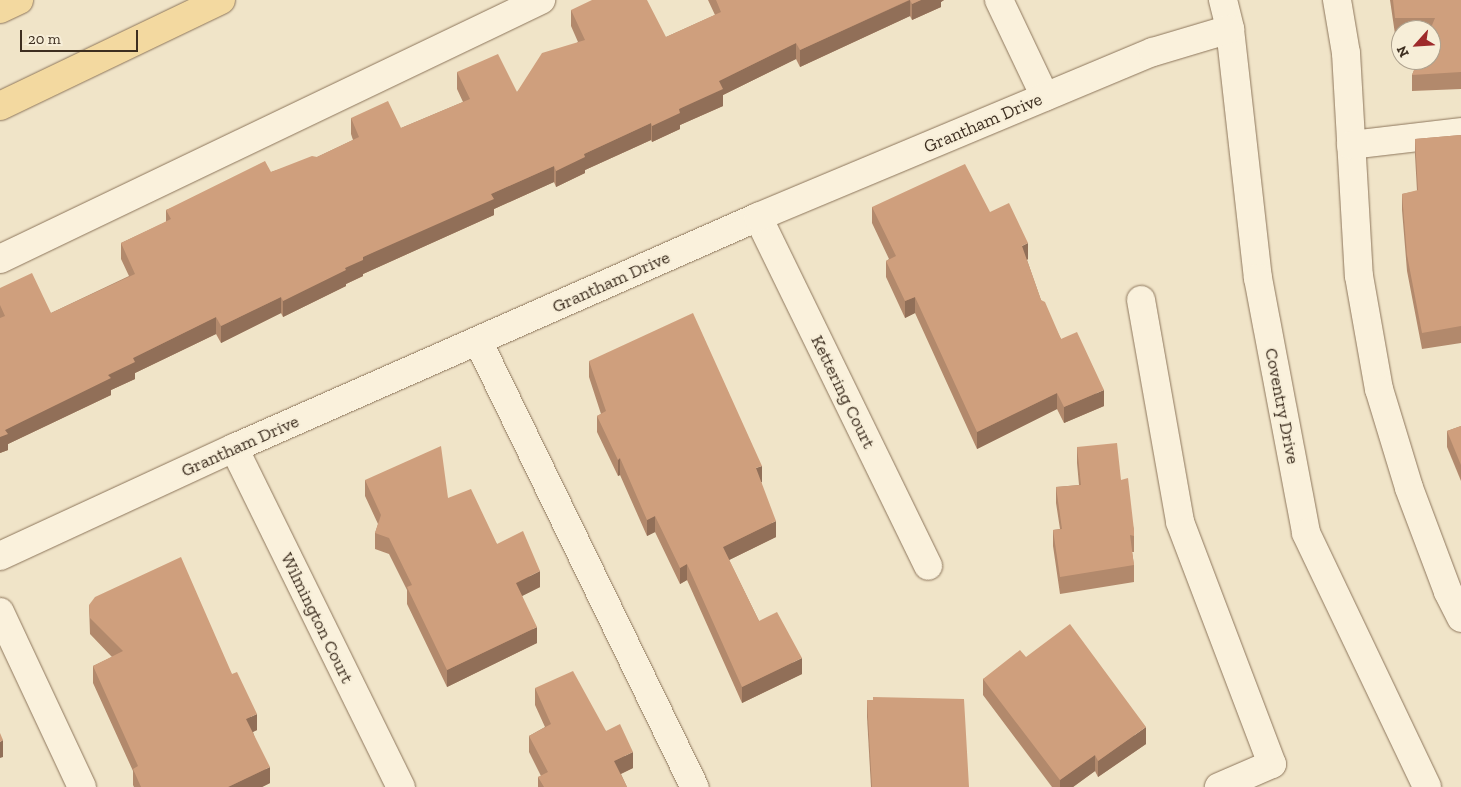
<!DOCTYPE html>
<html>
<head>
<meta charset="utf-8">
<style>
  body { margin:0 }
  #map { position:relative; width:1461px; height:787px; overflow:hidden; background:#f0e4c8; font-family:"Zilla Slab",serif }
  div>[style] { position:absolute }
  .roads { filter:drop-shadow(0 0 1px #8d765c) drop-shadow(0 0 1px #8d765c) }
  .minor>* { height:28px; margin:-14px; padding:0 14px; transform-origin:14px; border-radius:14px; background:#faf1dc }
  .major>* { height:28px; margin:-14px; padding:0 14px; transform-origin:14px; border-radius:14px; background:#f3d9a0 }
  .wall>* { inset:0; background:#b2896c }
  .shaded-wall>* { inset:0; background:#916f58 }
  .building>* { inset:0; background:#cf9f7d }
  span { translate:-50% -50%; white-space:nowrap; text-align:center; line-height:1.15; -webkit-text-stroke:4px #f7eed8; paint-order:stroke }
  .street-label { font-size:18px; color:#3d2e20 }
  .north { position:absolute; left:1391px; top:20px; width:50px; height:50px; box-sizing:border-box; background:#f7eed8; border:1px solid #ada18e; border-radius:50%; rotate:244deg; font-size:14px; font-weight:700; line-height:20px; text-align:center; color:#3d2e20 }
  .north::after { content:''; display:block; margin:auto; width:18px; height:22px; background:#9e2a2b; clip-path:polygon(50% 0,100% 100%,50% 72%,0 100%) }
  .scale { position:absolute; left:20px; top:30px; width:118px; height:22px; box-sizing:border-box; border:2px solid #3d2e20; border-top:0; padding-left:6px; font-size:15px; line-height:18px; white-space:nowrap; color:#3d2e20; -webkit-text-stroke:4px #f7eed8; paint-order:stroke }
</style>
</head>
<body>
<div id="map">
  <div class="roads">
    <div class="minor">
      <div style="left:999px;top:0;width:107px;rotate:64.6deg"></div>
      <div style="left:1223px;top:0;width:30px;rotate:76deg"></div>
      <div style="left:1230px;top:29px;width:251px;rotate:83.6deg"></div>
      <div style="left:1258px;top:278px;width:259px;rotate:79.3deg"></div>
      <div style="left:1306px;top:533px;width:281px;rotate:64.5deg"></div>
      <div style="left:1337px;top:0;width:54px;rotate:80.4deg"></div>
      <div style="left:1346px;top:53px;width:223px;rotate:86.7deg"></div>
      <div style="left:1359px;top:276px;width:115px;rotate:80deg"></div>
      <div style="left:1379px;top:389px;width:103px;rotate:73.1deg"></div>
      <div style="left:1409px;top:488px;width:111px;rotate:69.4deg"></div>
      <div style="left:1448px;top:592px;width:29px;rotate:63deg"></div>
      <div style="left:1351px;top:145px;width:111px;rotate:-6.7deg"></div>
      <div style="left:758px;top:217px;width:388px;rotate:64deg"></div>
      <div style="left:0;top:259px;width:600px;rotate:-25.58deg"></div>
      <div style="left:1141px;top:300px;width:225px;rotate:80deg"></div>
      <div style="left:1180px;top:522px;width:259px;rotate:69.2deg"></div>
      <div style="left:1272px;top:764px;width:58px;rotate:156.5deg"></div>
      <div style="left:478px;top:341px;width:496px;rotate:64.1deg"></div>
      <div style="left:234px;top:448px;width:378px;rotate:63.8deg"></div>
      <div style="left:0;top:556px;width:258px;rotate:-24.8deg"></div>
      <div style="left:234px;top:448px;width:573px;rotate:-23.79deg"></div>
      <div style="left:758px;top:217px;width:428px;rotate:-22.7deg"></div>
      <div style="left:1153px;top:52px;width:80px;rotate:-16.6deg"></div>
      <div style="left:0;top:612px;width:193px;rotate:64.9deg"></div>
    </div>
    <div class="major">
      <div style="left:0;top:9px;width:21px;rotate:-25deg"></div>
      <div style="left:0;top:106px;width:245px;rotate:-25.6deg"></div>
    </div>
  </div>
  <div class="wall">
    <div style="clip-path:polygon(708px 0,944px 0,941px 2px,941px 7px,912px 20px,910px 16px,800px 67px,796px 59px,723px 95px,723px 106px,680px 125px,680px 129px,652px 142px,651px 140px,585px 170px,585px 173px,556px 187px,554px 182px,494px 209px,494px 215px,363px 274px,363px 276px,346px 284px,346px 286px,283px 317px,281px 313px,221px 343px,216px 334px,135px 373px,135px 379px,111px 390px,111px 395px,8px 444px,8px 450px,0 453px,0 288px,51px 313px,129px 276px,121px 259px,121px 243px,166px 222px,166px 210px,271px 172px,317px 157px,353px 140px,351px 134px,351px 118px,401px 128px,463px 102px,457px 89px,457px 72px,517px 92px,578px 42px,571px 26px,571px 10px,666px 37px,715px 15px)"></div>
    <div style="clip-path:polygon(1390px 0,1461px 0,1461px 89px,1412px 91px,1412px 75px,1431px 30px,1401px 30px,1401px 34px,1395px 34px)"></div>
    <div style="clip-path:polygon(1461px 135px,1461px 343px,1422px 349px,1407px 271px,1402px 210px,1402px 194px,1417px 191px,1415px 155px,1415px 139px)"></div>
    <div style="clip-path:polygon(872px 207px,990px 212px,1028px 259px,1027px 260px,1041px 300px,1061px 339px,1104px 406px,1064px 423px,1057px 409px,977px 449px,915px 313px,905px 318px,886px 277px,886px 261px,889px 259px,872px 223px)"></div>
    <div style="clip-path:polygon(589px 361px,762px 482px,761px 482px,776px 537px,729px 560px,759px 621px,802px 674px,742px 703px,687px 580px,680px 584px,655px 532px,647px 536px,620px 475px,618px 476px,597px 432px,597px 416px,601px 414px,589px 377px)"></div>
    <div style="clip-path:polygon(1461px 426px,1461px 481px,1447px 447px,1447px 431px)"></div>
    <div style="clip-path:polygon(1077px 447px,1121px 480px,1134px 530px,1134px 552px,1132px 552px,1134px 565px,1134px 582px,1060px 594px,1053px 546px,1053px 530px,1060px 529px,1056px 503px,1056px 487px,1079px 485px,1077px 463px)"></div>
    <div style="clip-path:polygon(365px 480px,448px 498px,497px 544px,540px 587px,522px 596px,537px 643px,447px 687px,407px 604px,407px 590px,389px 554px,375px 549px,375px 533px,378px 524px,365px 496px)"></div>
    <div style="clip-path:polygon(89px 605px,232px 674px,257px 730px,253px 732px,270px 783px,262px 787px,134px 787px,133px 785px,133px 771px,93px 683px,93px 666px,112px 657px,90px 634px)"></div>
    <div style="clip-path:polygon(1026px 657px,1146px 744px,1098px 777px,1095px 771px,1073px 787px,1052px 787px,983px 695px,983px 679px)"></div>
    <div style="clip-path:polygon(535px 688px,606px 731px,633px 768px,621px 774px,627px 787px,538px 787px,538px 777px,541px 776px,529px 752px,529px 736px,545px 727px,535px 705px)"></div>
    <div style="clip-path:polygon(867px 700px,969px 787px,871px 787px,867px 717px)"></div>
  </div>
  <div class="shaded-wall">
    <div style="clip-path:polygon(910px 0,910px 16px,800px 67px,800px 50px)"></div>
    <div style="clip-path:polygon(921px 0,944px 0,941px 2px,941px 7px,912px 20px,912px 4px)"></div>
    <div style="clip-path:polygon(796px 43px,796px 59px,723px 95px,723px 106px,680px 125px,680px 129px,652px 142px,652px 126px,679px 109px,719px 81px)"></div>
    <div style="clip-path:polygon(651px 123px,651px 140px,585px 170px,585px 173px,556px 187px,556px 171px,584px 154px)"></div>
    <div style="clip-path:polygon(554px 166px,554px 182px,494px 209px,494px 215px,363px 274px,363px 276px,346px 284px,346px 286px,283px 317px,283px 301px,345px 268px,363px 257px,491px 194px)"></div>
    <div style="clip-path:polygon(1028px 243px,1028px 259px,1022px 262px,1022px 246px)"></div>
    <div style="clip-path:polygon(281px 297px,281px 313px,221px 343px,221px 326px)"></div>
    <div style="clip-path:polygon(915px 297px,915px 313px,905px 318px,905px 301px)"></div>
    <div style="clip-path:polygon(216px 317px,216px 334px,135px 373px,135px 379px,111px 390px,111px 395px,8px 444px,8px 450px,0 453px,0 437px,5px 430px,108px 375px,133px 358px)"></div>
    <div style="clip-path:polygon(1104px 390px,1104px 406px,1064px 423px,1064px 407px)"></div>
    <div style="clip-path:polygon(1057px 393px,1057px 409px,977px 449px,977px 432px)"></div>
    <div style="clip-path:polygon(620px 458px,620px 475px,618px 476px,618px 460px)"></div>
    <div style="clip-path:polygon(762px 466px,762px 482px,756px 485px,756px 468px)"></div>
    <div style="clip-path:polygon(655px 516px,655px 532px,647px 536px,647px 520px)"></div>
    <div style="clip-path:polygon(776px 521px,776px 537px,723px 563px,723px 547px)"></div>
    <div style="clip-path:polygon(687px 564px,687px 580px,680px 584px,680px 568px)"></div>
    <div style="clip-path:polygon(540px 571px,540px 587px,516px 599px,516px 583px)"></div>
    <div style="clip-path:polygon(537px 627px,537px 643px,447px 687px,447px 670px)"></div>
    <div style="clip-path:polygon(802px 658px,802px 674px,742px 703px,742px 687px)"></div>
    <div style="clip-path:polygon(257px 714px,257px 730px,246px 735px,246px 719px)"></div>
    <div style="clip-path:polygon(1146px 727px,1146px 744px,1098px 777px,1098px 761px)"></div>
    <div style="clip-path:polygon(3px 740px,3px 757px,0 758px,0 742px)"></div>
    <div style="clip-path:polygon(633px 752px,633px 768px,614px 777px,614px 761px)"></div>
    <div style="clip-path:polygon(1095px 755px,1095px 771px,1073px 787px,1060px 787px,1060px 780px)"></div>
    <div style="clip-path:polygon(270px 767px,270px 783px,262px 787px,228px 787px)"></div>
  </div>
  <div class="building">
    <div style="clip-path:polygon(592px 0,647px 0,666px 37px,721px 12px,716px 0,909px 0,800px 50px,796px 43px,719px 81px,723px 89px,679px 109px,680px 113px,652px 126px,651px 123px,584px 154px,585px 157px,556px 171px,554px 166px,491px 194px,494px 199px,363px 257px,363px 260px,345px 268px,346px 270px,283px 301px,281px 297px,221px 326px,216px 317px,133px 358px,135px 362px,108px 375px,111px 378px,5px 430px,8px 434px,0 437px,0 318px,5px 316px,0 305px,0 288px,32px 273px,51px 313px,135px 274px,121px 243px,171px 219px,166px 210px,265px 161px,271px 172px,312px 156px,317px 157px,359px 137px,351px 118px,388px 101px,401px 128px,470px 99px,457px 72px,498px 54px,517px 92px,542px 53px,585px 40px,571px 10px)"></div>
    <div style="clip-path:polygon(910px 0,921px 0,912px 4px)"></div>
    <div style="clip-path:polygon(1393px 0,1461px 0,1461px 72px,1412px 75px,1418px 60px,1431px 60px,1431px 30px,1430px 30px,1435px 18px,1395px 18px)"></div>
    <div style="clip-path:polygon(1461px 135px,1461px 326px,1422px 333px,1407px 255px,1402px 194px,1418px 190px,1415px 139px)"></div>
    <div style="clip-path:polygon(965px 164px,990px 212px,1009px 203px,1028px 243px,1022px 246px,1041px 300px,1045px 302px,1061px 339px,1077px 332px,1104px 390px,1064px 407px,1057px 393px,977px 432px,915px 297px,905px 301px,886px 261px,896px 256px,872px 207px)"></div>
    <div style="clip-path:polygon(693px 313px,762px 466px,756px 468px,776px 521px,723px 547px,759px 621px,777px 612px,802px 658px,742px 687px,687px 564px,680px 568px,655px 516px,647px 520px,620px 458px,618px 460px,597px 416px,606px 411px,589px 361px)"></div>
    <div style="clip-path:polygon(1461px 426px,1461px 465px,1447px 431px)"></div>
    <div style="clip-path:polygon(1117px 443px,1121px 480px,1128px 478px,1134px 530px,1134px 536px,1130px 535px,1134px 565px,1060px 577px,1053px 530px,1062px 529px,1056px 487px,1081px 485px,1077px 447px)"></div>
    <div style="clip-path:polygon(441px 446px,448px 498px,471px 489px,497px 544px,523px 531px,540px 571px,516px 583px,537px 627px,447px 670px,407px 587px,412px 585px,389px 538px,375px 533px,381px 515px,365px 480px)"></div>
    <div style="clip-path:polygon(181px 557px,232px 674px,237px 672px,257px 714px,246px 719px,270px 767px,228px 787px,141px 787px,133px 769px,138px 766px,93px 666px,123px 651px,90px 618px,89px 605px,95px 597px)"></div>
    <div style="clip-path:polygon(1070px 624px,1146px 727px,1098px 761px,1095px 755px,1060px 780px,983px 679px,1020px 650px,1026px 657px)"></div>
    <div style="clip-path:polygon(573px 671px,606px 731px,620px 724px,633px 752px,614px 761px,627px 787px,544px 787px,538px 777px,548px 772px,529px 736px,551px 724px,535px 688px)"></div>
    <div style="clip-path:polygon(873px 697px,964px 699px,969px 787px,872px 787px,867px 700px,873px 700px)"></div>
    <div style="clip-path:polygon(0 733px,3px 740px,0 742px)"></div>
  </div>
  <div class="street-label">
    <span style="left:983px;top:123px;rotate:-23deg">Grantham Drive</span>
    <span style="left:611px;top:282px;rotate:-24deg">Grantham Drive</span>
    <span style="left:843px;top:392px;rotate:64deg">Kettering Court</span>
    <span style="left:1282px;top:406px;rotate:79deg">Coventry Drive</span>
    <span style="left:240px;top:446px;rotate:-24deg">Grantham Drive</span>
    <span style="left:317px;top:618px;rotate:64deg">Wilmington Court</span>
  </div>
  <div class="north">N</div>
  <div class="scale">20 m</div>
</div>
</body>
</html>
